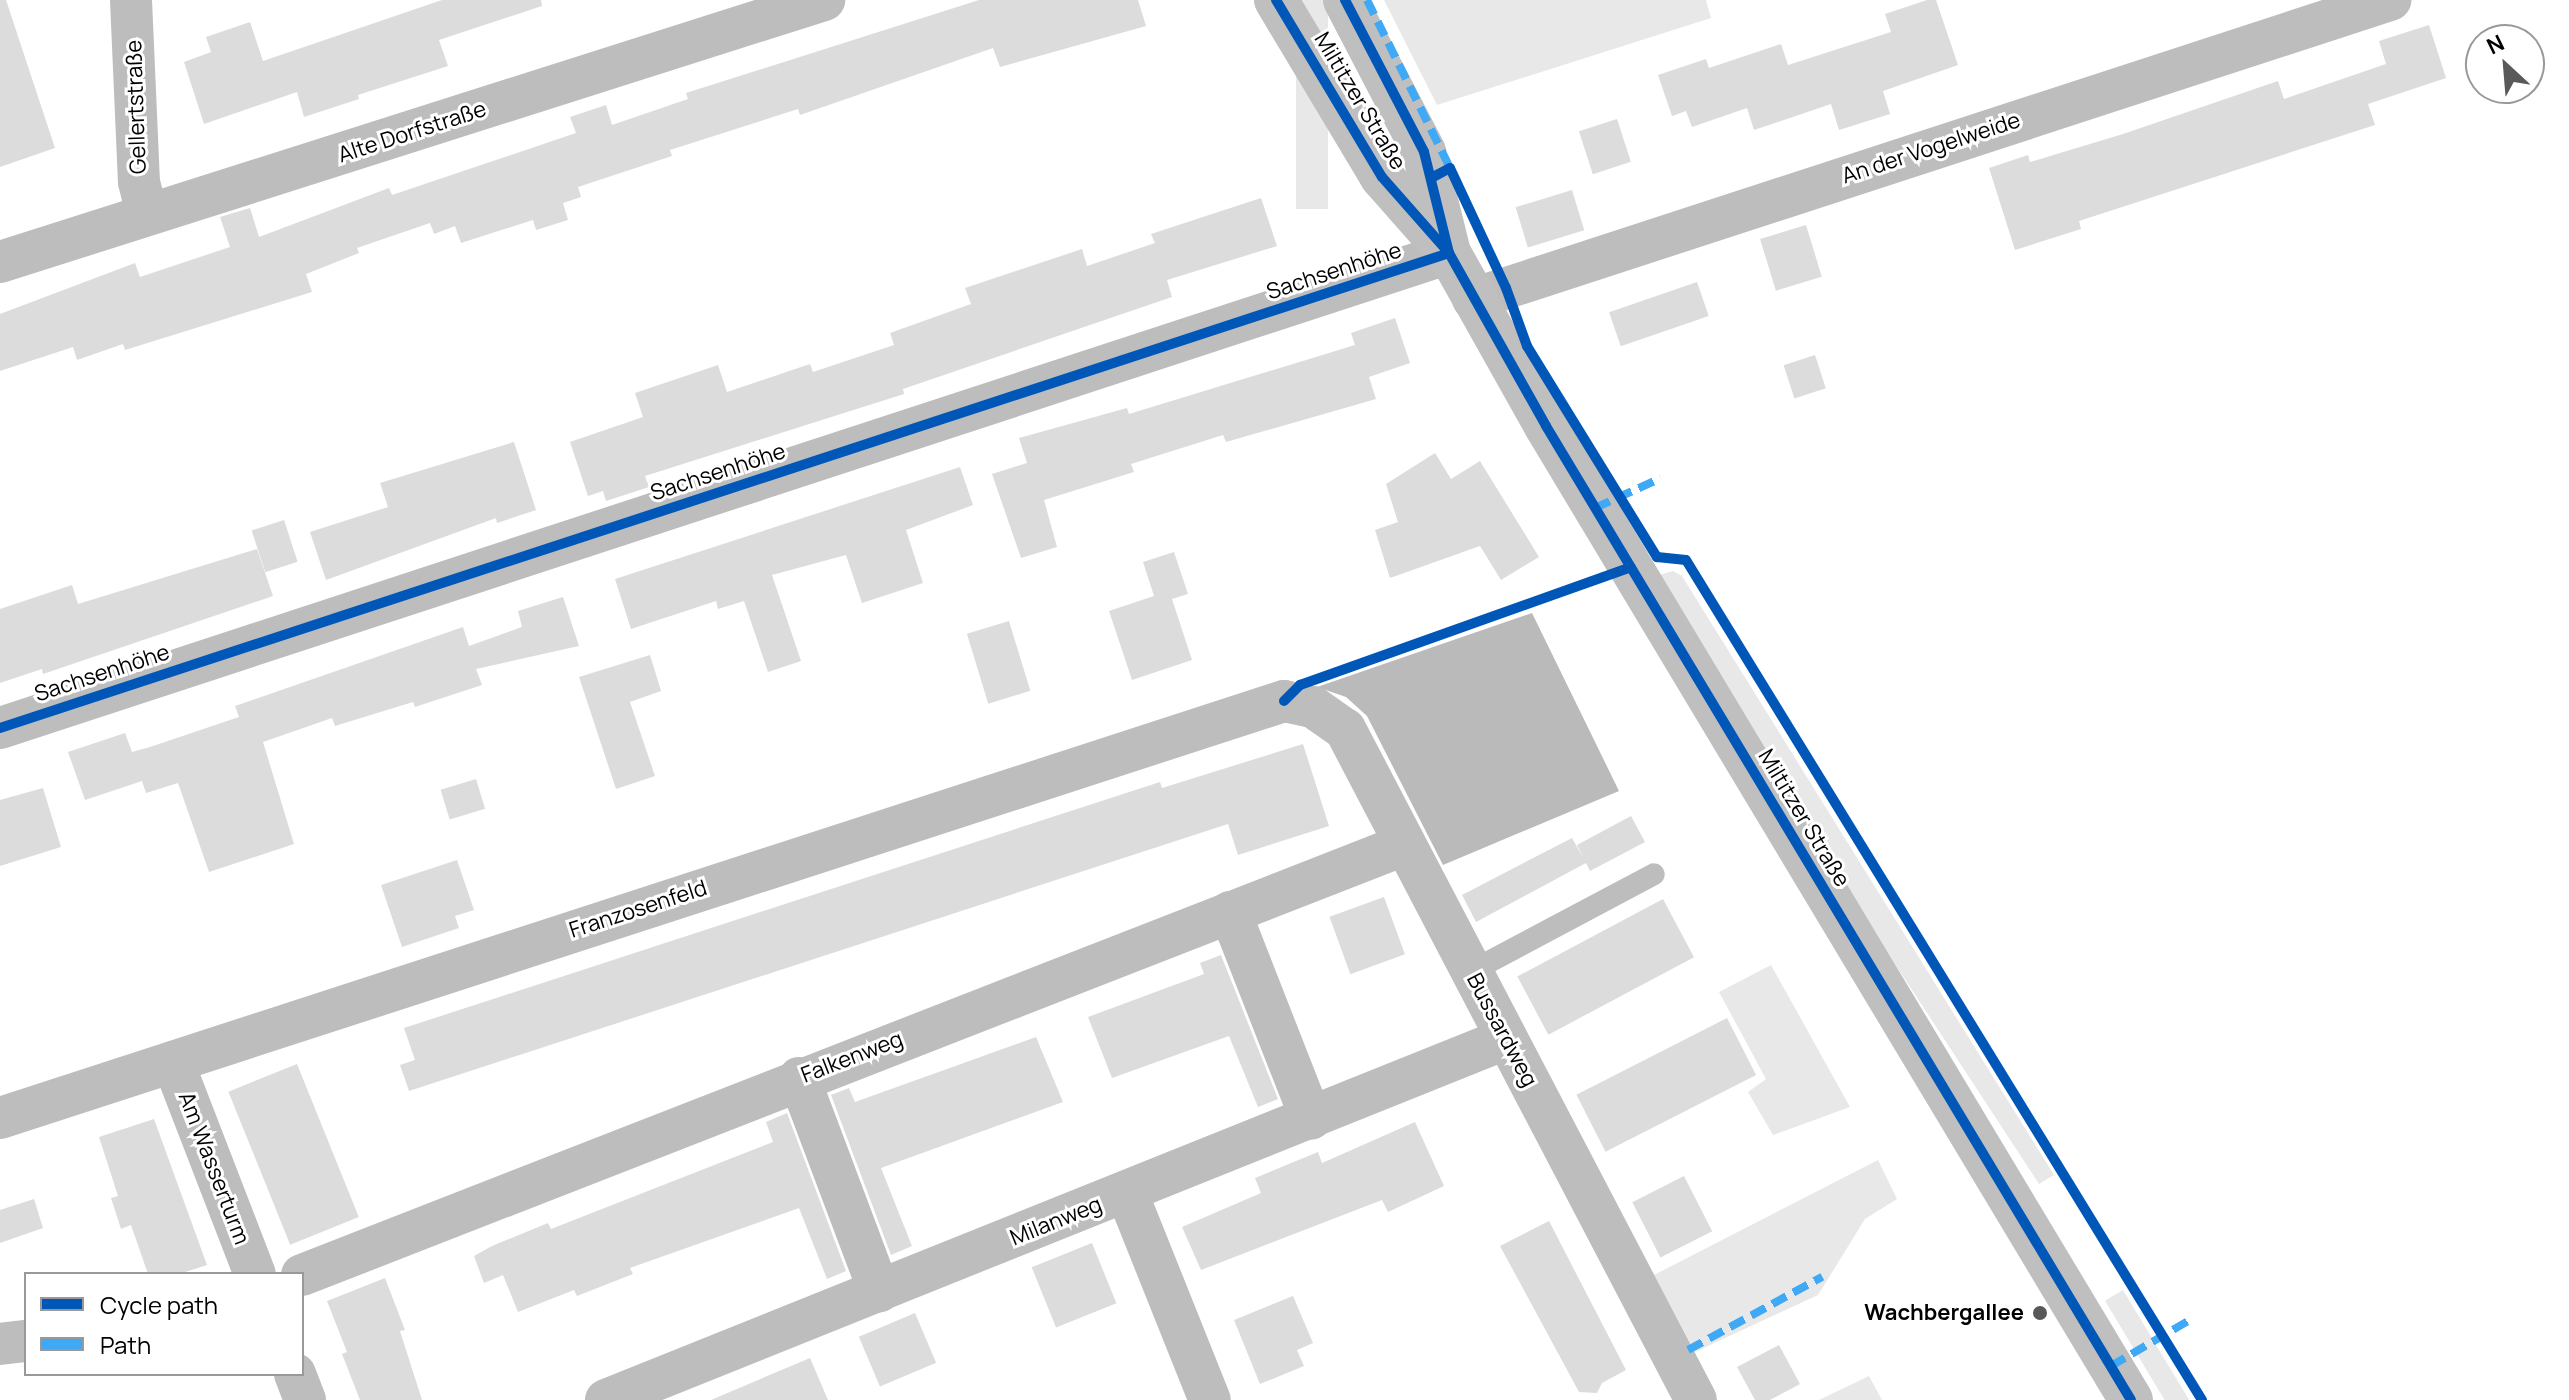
<!DOCTYPE html>
<html>
<head>
<meta charset="utf-8">
<style>
  body { margin:0 }
  #map { position:relative; width:2569px; height:1400px; overflow:hidden; background:#fff; font-family:Manrope,sans-serif }
  div>[style] { position:absolute }
  .green>* { inset:0; background:#e8e8e8; transform-origin:0 0 }
  .water>* { inset:0; background:#bababa }
  .building>* { inset:0; background:#dcdcdc; transform-origin:0 0 }
  .lane>* { height:22px; margin:-11px; padding:0 11px; transform-origin:11px; border-radius:11px; background:#bdbdbd }
  .street>* { height:42px; margin:-21px; padding:0 21px; transform-origin:21px; border-radius:21px; background:#bdbdbd }
  .secondary>* { height:44px; margin:-22px; padding:0 22px; transform-origin:22px; border-radius:22px; background:#bfbfbf }
  .quiet>* { height:8px; margin-top:-4px; transform-origin:0; background:repeating-linear-gradient(90deg,#3fa9f5 0 16px,transparent 0 24px) }
  .cycleway>* { height:10px; margin:-5px; padding:0 5px; transform-origin:5px; border-radius:5px; background:#0057b8 }
  .dots>* { width:22px; height:22px; translate:-50% -50%; box-sizing:border-box; border:4px solid #fff; border-radius:50% }
  span { translate:-50% -50%; white-space:nowrap; text-align:center; line-height:1.15; -webkit-text-stroke:6px #fff; paint-order:stroke }
  .street-label { font-size:22px; color:#000 }
  .poi-label { font-size:22px; color:#000; font-weight:700 }
  .right { translate:-100% -50%; text-align:right }
  .legend { position:absolute; left:24px; top:1272px; width:280px; height:104px; box-sizing:border-box; background:#fff; border:2px solid #999; margin:0; padding:10px 14px; list-style:none; font-size:24px; color:#000 }
  .legend li { display:flex; align-items:center; gap:16px; height:40px }
  .legend b { width:40px; border:2px solid #999 }
  .north { position:absolute; left:2465px; top:24px; width:80px; height:80px; box-sizing:border-box; background:#fff; border:2px solid #999; border-radius:50%; rotate:334deg; font-size:22px; font-weight:700; line-height:32px; text-align:center; color:#000 }
  .north::after { content:''; display:block; margin:auto; width:28px; height:36px; background:#595959; clip-path:polygon(50% 0,100% 100%,50% 72%,0 100%) }
</style>
</head>
<body>
<div id="map">
  <div class="green">
    <div style="left:1296px;top:0;width:32px;height:209px"></div>
    <div style="clip-path:polygon(1384px 0,1706px 0,1711px 18px,1437px 105px)"></div>
    <div style="clip-path:polygon(1673px 571px,1682px 576px,2054px 1175px,2039px 1184px,1895px 964px,1659px 575px)"></div>
    <div style="clip-path:polygon(1771px 965px,1850px 1107px,1773px 1135px,1748px 1092px,1766px 1079px,1719px 992px)"></div>
    <div style="clip-path:polygon(1878px 1160px,1897px 1199px,1865px 1219px,1818px 1295px,1695px 1352px,1654px 1275px)"></div>
    <div style="left:2123px;top:1290px;width:129px;height:21px;rotate:59deg"></div>
    <div style="clip-path:polygon(1869px 1376px,1882px 1400px,1819px 1400px)"></div>
  </div>
  <div class="water">
    <div style="clip-path:polygon(1532px 613px,1619px 791px,1443px 865px,1367px 716px,1346px 697px,1317px 687px)"></div>
  </div>
  <div class="building">
    <div style="clip-path:polygon(0 0,6px 0,55px 148px,0 167px)"></div>
    <div style="clip-path:polygon(442px 0,541px 0,542px 6px,439px 40px,448px 66px,358px 95px,359px 99px,304px 117px,297px 92px,204px 124px,184px 62px,211px 52px,206px 37px,250px 22px,263px 61px)"></div>
    <div style="clip-path:polygon(979px 0,1138px 0,1146px 26px,1000px 67px,993px 48px,800px 115px,798px 109px,670px 150px,672px 156px,578px 187px,581px 197px,563px 203px,568px 220px,536px 230px,533px 220px,461px 243px,455px 226px,434px 234px,430px 223px,357px 248px,359px 253px,306px 274px,312px 292px,125px 350px,123px 344px,77px 360px,73px 347px,0 371px,0 314px,135px 263px,140px 277px,230px 247px,220px 217px,250px 208px,259px 237px,389px 188px,392px 195px,576px 133px,570px 117px,606px 105px,612px 125px,688px 99px,686px 93px)"></div>
    <div style="clip-path:polygon(1927px 0,1936px 0,1958px 65px,1883px 91px,1890px 114px,1839px 130px,1831px 104px,1754px 130px,1747px 108px,1692px 127px,1686px 111px,1672px 116px,1658px 75px,1706px 59px,1709px 68px,1781px 44px,1788px 65px,1891px 32px,1885px 14px)"></div>
    <div style="clip-path:polygon(2429px 25px,2446px 78px,2368px 104px,2375px 125px,2079px 221px,2081px 229px,2015px 250px,1989px 168px,2028px 155px,2030px 162px,2123px 134px,2278px 81px,2284px 99px,2386px 64px,2379px 41px)"></div>
    <div style="left:1617px;top:119px;width:45px;height:40px;rotate:72deg"></div>
    <div style="left:1572px;top:190px;width:42px;height:59px;rotate:73deg"></div>
    <div style="clip-path:polygon(1261px 198px,1277px 246px,1167px 280px,1172px 297px,903px 389px,904px 394px,645px 476px,649px 487px,606px 501px,603px 491px,588px 496px,570px 442px,643px 417px,635px 393px,718px 365px,727px 392px,810px 364px,813px 372px,894px 345px,890px 333px,971px 304px,965px 288px,1082px 249px,1087px 266px,1155px 243px,1151px 234px)"></div>
    <div style="left:1806px;top:225px;width:54px;height:48px;rotate:73deg"></div>
    <div style="left:1697px;top:282px;width:36px;height:93px;rotate:71deg"></div>
    <div style="clip-path:polygon(1395px 318px,1410px 363px,1369px 377px,1376px 399px,1226px 442px,1223px 435px,1131px 464px,1134px 472px,1044px 500px,1057px 547px,1021px 558px,992px 474px,1027px 463px,1019px 438px,1127px 408px,1129px 414px,1355px 345px,1351px 333px)"></div>
    <div style="left:1815px;top:355px;width:35px;height:33px;rotate:72deg"></div>
    <div style="clip-path:polygon(514px 442px,536px 510px,497px 523px,496px 518px,326px 580px,310px 532px,388px 507px,380px 483px)"></div>
    <div style="clip-path:polygon(1435px 453px,1451px 479px,1480px 461px,1539px 557px,1501px 580px,1480px 546px,1390px 578px,1375px 530px,1398px 522px,1386px 484px)"></div>
    <div style="clip-path:polygon(960px 467px,973px 505px,906px 530px,923px 583px,862px 603px,846px 555px,772px 575px,801px 661px,768px 672px,744px 601px,718px 609px,716px 601px,631px 629px,615px 579px)"></div>
    <div style="left:284px;top:520px;width:44px;height:34px;rotate:72deg"></div>
    <div style="clip-path:polygon(257px 549px,273px 596px,43px 674px,42px 669px,0 683px,0 609px,72px 585px,78px 604px)"></div>
    <div style="clip-path:polygon(1174px 552px,1188px 594px,1172px 599px,1192px 660px,1132px 680px,1109px 611px,1154px 596px,1143px 562px)"></div>
    <div style="clip-path:polygon(563px 597px,579px 646px,476px 669px,482px 685px,415px 707px,413px 702px,335px 726px,332px 718px,263px 742px,294px 844px,209px 872px,178px 783px,146px 793px,142px 781px,85px 800px,68px 752px,125px 733px,132px 752px,150px 747px,239px 717px,235px 706px,463px 627px,469px 646px,522px 627px,518px 611px)"></div>
    <div style="left:1009px;top:621px;width:73px;height:44px;rotate:73deg"></div>
    <div style="clip-path:polygon(650px 655px,661px 691px,630px 702px,655px 776px,616px 789px,579px 677px)"></div>
    <div style="clip-path:polygon(1303px 744px,1329px 826px,1238px 855px,1228px 824px,409px 1091px,400px 1065px,415px 1060px,404px 1028px,1160px 782px,1162px 788px)"></div>
    <div style="left:476px;top:779px;width:31px;height:37px;rotate:73deg"></div>
    <div style="clip-path:polygon(43px 788px,61px 847px,0 866px,0 800px)"></div>
    <div style="clip-path:polygon(1631px 816px,1645px 842px,1590px 871px,1586px 863px,1476px 922px,1462px 895px,1572px 838px,1584px 859px,1577px 845px)"></div>
    <div style="clip-path:polygon(457px 860px,474px 910px,455px 916px,459px 928px,402px 947px,381px 885px)"></div>
    <div style="left:1384px;top:897px;width:61px;height:58px;rotate:70deg"></div>
    <div style="left:1663px;top:899px;width:66px;height:165px;rotate:62deg"></div>
    <div style="clip-path:polygon(1221px 955px,1278px 1099px,1258px 1107px,1229px 1036px,1112px 1078px,1088px 1017px,1204px 974px,1200px 963px)"></div>
    <div style="left:1727px;top:1018px;width:64px;height:169px;rotate:63deg"></div>
    <div style="clip-path:polygon(1036px 1037px,1063px 1102px,881px 1168px,912px 1246px,891px 1255px,831px 1095px,849px 1088px,855px 1102px)"></div>
    <div style="left:297px;top:1064px;width:165px;height:74px;rotate:68deg"></div>
    <div style="clip-path:polygon(787px 1113px,846px 1271px,827px 1279px,799px 1208px,630px 1268px,633px 1274px,577px 1296px,574px 1290px,518px 1312px,503px 1275px,484px 1283px,474px 1256px,492px 1246px,548px 1223px,551px 1229px,773px 1142px,766px 1122px)"></div>
    <div style="clip-path:polygon(154px 1119px,207px 1265px,179px 1274px,148px 1274px,131px 1225px,121px 1229px,111px 1198px,118px 1196px,99px 1137px)"></div>
    <div style="clip-path:polygon(1415px 1122px,1444px 1186px,1388px 1212px,1382px 1200px,1201px 1270px,1182px 1227px,1261px 1193px,1255px 1178px,1318px 1152px,1322px 1163px)"></div>
    <div style="left:1684px;top:1176px;width:62px;height:58px;rotate:63deg"></div>
    <div style="clip-path:polygon(34px 1199px,43px 1228px,0 1243px,0 1210px)"></div>
    <div style="clip-path:polygon(1549px 1221px,1626px 1370px,1602px 1383px,1597px 1393px,1579px 1392px,1500px 1246px)"></div>
    <div style="left:1092px;top:1243px;width:65px;height:65px;rotate:68deg"></div>
    <div style="clip-path:polygon(385px 1278px,405px 1330px,400px 1331px,422px 1400px,360px 1400px,342px 1354px,347px 1352px,327px 1301px)"></div>
    <div style="clip-path:polygon(1293px 1296px,1313px 1343px,1297px 1350px,1304px 1366px,1260px 1384px,1234px 1320px)"></div>
    <div style="left:915px;top:1313px;width:54px;height:61px;rotate:67deg"></div>
    <div style="clip-path:polygon(1779px 1345px,1800px 1384px,1770px 1400px,1755px 1400px,1737px 1367px)"></div>
    <div style="clip-path:polygon(810px 1358px,828px 1400px,711px 1400px)"></div>
  </div>
  <div class="lane">
    <div style="left:1470px;top:972px;width:208px;rotate:-28deg"></div>
  </div>
  <div class="street">
    <div style="left:131px;top:0;width:182px;rotate:87.5deg"></div>
    <div style="left:139px;top:182px;width:33px;rotate:76deg"></div>
    <div style="left:0;top:262px;width:865px;rotate:-17.64deg"></div>
    <div style="left:1473px;top:299px;width:965px;rotate:-18.06deg"></div>
    <div style="left:0;top:728px;width:1525px;rotate:-18.15deg"></div>
    <div style="left:1230px;top:912px;width:222px;rotate:68.6deg"></div>
    <div style="left:173px;top:1062px;width:227px;rotate:68.9deg"></div>
    <div style="left:799px;top:1078px;width:228px;rotate:69.4deg"></div>
    <div style="left:0;top:1118px;width:1350px;rotate:-17.99deg"></div>
    <div style="left:1284px;top:701px;width:30px;rotate:12deg"></div>
    <div style="left:1313px;top:707px;width:39px;rotate:35deg"></div>
    <div style="left:1345px;top:729px;width:757px;rotate:62.39deg"></div>
    <div style="left:1127px;top:1193px;width:223px;rotate:68.2deg"></div>
    <div style="left:302px;top:1275px;width:1183px;rotate:-21.32deg"></div>
    <div style="left:0;top:1344px;width:26px;rotate:-7deg"></div>
    <div style="left:295px;top:1374px;width:28px;rotate:69deg"></div>
    <div style="left:606px;top:1400px;width:969px;rotate:-21.88deg"></div>
  </div>
  <div class="secondary">
    <div style="left:1276px;top:0;width:206px;rotate:59.1deg"></div>
    <div style="left:1382px;top:177px;width:101px;rotate:48.6deg"></div>
    <div style="left:1449px;top:253px;width:198px;rotate:60.7deg"></div>
    <div style="left:1546px;top:426px;width:1136px;rotate:59.01deg"></div>
    <div style="left:1345px;top:0;width:171px;rotate:62.5deg"></div>
    <div style="left:1424px;top:152px;width:104px;rotate:76.1deg"></div>
  </div>
  <div class="quiet">
    <div style="left:1367px;top:0;width:187px;rotate:63.7deg"></div>
    <div style="left:1595px;top:508px;width:72px;rotate:-24.4deg"></div>
    <div style="left:1688px;top:1350px;width:153px;rotate:-28.6deg"></div>
    <div style="left:2111px;top:1366px;width:89px;rotate:-30.3deg"></div>
  </div>
  <div class="cycleway">
    <div style="left:1276px;top:0;width:206px;rotate:59.1deg"></div>
    <div style="left:1382px;top:177px;width:101px;rotate:48.6deg"></div>
    <div style="left:1449px;top:253px;width:198px;rotate:60.7deg"></div>
    <div style="left:1546px;top:426px;width:1136px;rotate:59.01deg"></div>
    <div style="left:1345px;top:0;width:171px;rotate:62.5deg"></div>
    <div style="left:1424px;top:152px;width:104px;rotate:76.1deg"></div>
    <div style="left:1433px;top:177px;width:19px;rotate:-28deg"></div>
    <div style="left:1450px;top:168px;width:132px;rotate:65deg"></div>
    <div style="left:1506px;top:288px;width:62px;rotate:70.1deg"></div>
    <div style="left:1527px;top:346px;width:248px;rotate:58.4deg"></div>
    <div style="left:1657px;top:557px;width:29px;rotate:6deg"></div>
    <div style="left:1686px;top:560px;width:986px;rotate:58.44deg"></div>
    <div style="left:1284px;top:701px;width:23px;rotate:-45deg"></div>
    <div style="left:1300px;top:685px;width:351px;rotate:-19.6deg"></div>
    <div style="left:0;top:728px;width:1525px;rotate:-18.15deg"></div>
  </div>
  <div class="dots">
    <div style="left:2040px;top:1313px;background:#595959"></div>
  </div>
  <div class="street-label">
    <span style="left:1360px;top:101px;rotate:59deg">Miltitzer Straße</span>
    <span style="left:136px;top:107px;rotate:-92deg">Gellertstraße</span>
    <span style="left:412px;top:132px;rotate:-18deg">Alte Dorfstraße</span>
    <span style="left:1931px;top:148px;rotate:-18deg">An der Vogelweide</span>
    <span style="left:1334px;top:271px;rotate:-18deg">Sachsenhöhe</span>
    <span style="left:718px;top:472px;rotate:-18deg">Sachsenhöhe</span>
    <span style="left:102px;top:673px;rotate:-18deg">Sachsenhöhe</span>
    <span style="left:1804px;top:818px;rotate:59deg">Miltitzer Straße</span>
    <span style="left:638px;top:909px;rotate:-18deg">Franzosenfeld</span>
    <span style="left:1502px;top:1030px;rotate:62deg">Bussardweg</span>
    <span style="left:852px;top:1057px;rotate:-21deg">Falkenweg</span>
    <span style="left:214px;top:1168px;rotate:69deg">Am Wasserturm</span>
    <span style="left:1056px;top:1221px;rotate:-22deg">Milanweg</span>
  </div>
  <div class="poi-label">
    <span class="right" style="left:2024px;top:1313px">Wachbergallee</span>
  </div>
  <ul class="legend">
  <li><b style="height:10px;background:#0057b8"></b>Cycle path</li>
  <li><b style="height:10px;background:#3fa9f5"></b>Path</li>
  </ul>
  <div class="north">N</div>
</div>
</body>
</html>
